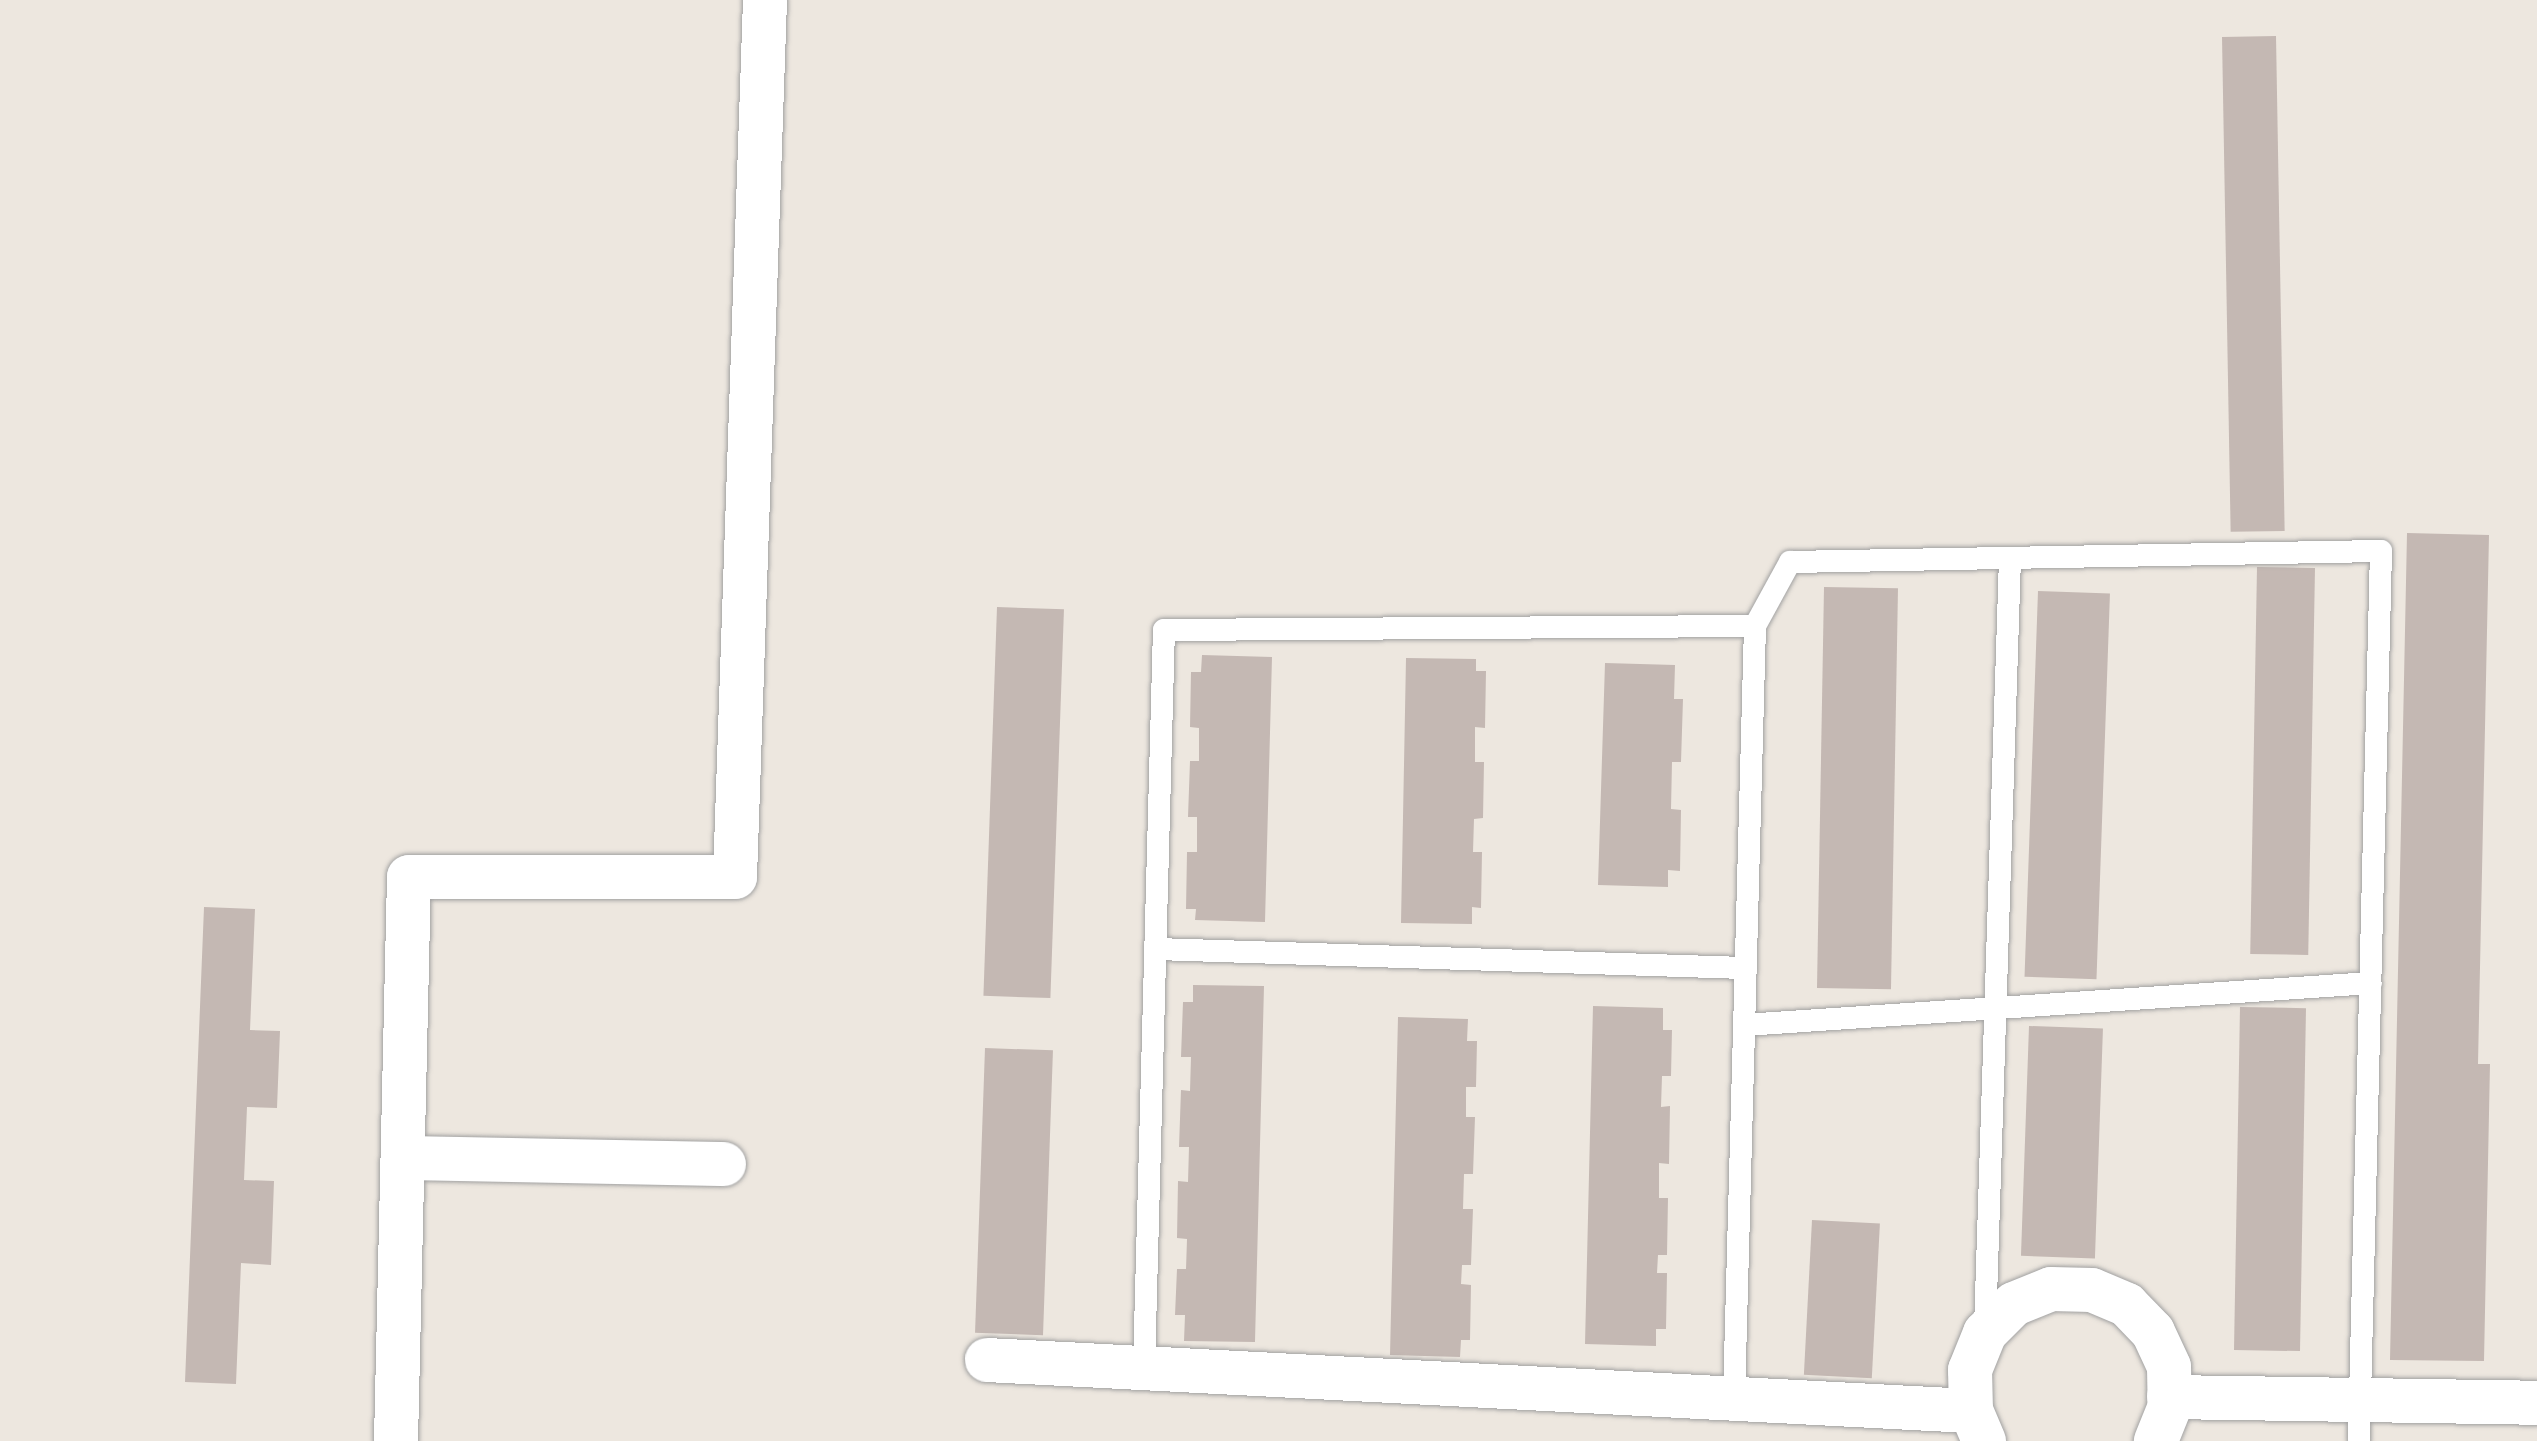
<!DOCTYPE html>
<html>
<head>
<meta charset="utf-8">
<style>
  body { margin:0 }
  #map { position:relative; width:2537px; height:1441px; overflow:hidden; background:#ede7df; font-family:Ubuntu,sans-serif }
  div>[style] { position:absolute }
  .building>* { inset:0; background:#c4b8b3; transform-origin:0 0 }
  .roads { filter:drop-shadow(0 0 2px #a1a1a1) drop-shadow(0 0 2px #a1a1a1) }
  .lane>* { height:22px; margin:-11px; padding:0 11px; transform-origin:11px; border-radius:11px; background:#fff }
  .street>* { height:44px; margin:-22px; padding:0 22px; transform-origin:22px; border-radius:22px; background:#fff }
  span { translate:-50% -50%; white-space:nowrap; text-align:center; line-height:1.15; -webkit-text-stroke:6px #fff; paint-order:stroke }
</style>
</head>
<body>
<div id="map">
  <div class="building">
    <div style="left:2276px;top:36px;width:495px;height:54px;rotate:89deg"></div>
    <div style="clip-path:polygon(2407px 533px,2489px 535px,2478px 1064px,2490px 1064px,2484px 1361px,2390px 1360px)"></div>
    <div style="left:2257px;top:567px;width:58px;height:387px;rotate:1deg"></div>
    <div style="left:1824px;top:587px;width:74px;height:401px;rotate:1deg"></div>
    <div style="left:2038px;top:591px;width:72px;height:386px;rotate:2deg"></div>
    <div style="left:997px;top:607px;width:67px;height:389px;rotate:2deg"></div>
    <div style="clip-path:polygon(1202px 655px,1272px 657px,1265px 922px,1195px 920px,1196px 909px,1186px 909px,1187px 852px,1197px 852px,1197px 817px,1188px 817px,1190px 761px,1199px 761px,1199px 728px,1190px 727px,1191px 672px,1201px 672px)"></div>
    <div style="clip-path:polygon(1406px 658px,1476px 659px,1476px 671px,1486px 671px,1485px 728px,1475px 727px,1475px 762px,1484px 762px,1483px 818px,1474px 819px,1473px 852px,1482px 852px,1481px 908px,1472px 907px,1472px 924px,1401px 923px)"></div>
    <div style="clip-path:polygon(1605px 663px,1675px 665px,1674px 699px,1683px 699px,1681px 762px,1672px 762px,1671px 809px,1681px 810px,1680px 871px,1668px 870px,1668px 887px,1598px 885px)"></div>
    <div style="clip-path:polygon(204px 907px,255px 909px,250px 1030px,280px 1031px,277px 1108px,247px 1107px,244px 1180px,274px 1181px,271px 1265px,241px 1263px,236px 1384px,185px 1382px)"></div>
    <div style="clip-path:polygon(1193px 985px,1264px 986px,1255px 1342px,1184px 1341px,1185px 1315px,1175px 1315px,1177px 1269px,1186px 1269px,1187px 1239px,1177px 1238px,1178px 1181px,1188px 1182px,1189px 1147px,1179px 1147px,1181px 1090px,1190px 1091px,1191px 1057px,1181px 1057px,1183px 1002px,1193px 1002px)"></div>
    <div style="clip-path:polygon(1593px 1006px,1663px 1008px,1663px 1030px,1672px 1030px,1671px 1076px,1662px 1076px,1661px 1107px,1670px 1106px,1669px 1164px,1659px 1163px,1659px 1198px,1668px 1198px,1667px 1255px,1658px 1255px,1657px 1273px,1667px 1273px,1666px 1329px,1656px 1329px,1656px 1346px,1585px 1344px)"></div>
    <div style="left:2240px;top:1007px;width:66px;height:343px;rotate:1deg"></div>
    <div style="clip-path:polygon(1398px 1017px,1468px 1019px,1467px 1041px,1477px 1041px,1476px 1087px,1466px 1087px,1466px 1117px,1475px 1117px,1473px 1174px,1464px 1174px,1463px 1209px,1473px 1209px,1471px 1265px,1462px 1265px,1461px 1284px,1471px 1285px,1470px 1340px,1461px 1340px,1460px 1357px,1390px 1355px)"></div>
    <div style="left:2029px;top:1026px;width:74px;height:230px;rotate:2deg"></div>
    <div style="left:985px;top:1048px;width:68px;height:285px;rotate:2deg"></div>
    <div style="left:1812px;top:1220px;width:68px;height:155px;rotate:3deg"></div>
  </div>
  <div class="roads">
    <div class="lane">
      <div style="left:1755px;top:626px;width:73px;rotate:-61.3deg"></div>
      <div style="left:1790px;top:562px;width:591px;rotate:-1.07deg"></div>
      <div style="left:2381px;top:551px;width:890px;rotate:91.42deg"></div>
      <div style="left:1156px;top:949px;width:589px;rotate:1.85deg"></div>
      <div style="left:1744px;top:1025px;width:628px;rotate:-3.83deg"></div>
      <div style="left:1985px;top:1328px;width:770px;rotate:-88.14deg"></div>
      <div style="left:1144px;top:1367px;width:737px;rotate:-88.45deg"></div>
      <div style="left:1164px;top:630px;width:591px;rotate:-0.39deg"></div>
      <div style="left:1755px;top:626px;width:771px;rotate:91.56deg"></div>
    </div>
    <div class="street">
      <div style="left:403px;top:1158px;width:321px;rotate:1.1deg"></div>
      <div style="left:987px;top:1360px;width:985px;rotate:2.97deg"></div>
      <div style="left:2169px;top:1397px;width:368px;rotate:0.9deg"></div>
      <div style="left:396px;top:1441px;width:564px;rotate:-88.68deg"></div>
      <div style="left:409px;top:877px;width:326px"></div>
      <div style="left:735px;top:877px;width:878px;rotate:-88.04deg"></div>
      <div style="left:1984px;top:1441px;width:33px;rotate:-113deg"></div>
      <div style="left:1971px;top:1411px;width:41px;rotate:-91.4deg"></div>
      <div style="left:1970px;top:1370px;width:40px;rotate:-68deg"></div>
      <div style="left:1985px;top:1333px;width:41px;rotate:-45deg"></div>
      <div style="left:2014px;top:1304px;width:40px;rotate:-22deg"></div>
      <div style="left:2051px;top:1289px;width:41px;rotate:1.4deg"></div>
      <div style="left:2092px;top:1290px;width:38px;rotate:23deg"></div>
      <div style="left:2127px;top:1305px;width:37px;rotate:46deg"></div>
      <div style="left:2153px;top:1332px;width:38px;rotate:65deg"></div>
      <div style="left:2169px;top:1367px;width:39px;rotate:89deg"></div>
      <div style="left:2170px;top:1406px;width:38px;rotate:112deg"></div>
    </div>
  </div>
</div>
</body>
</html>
